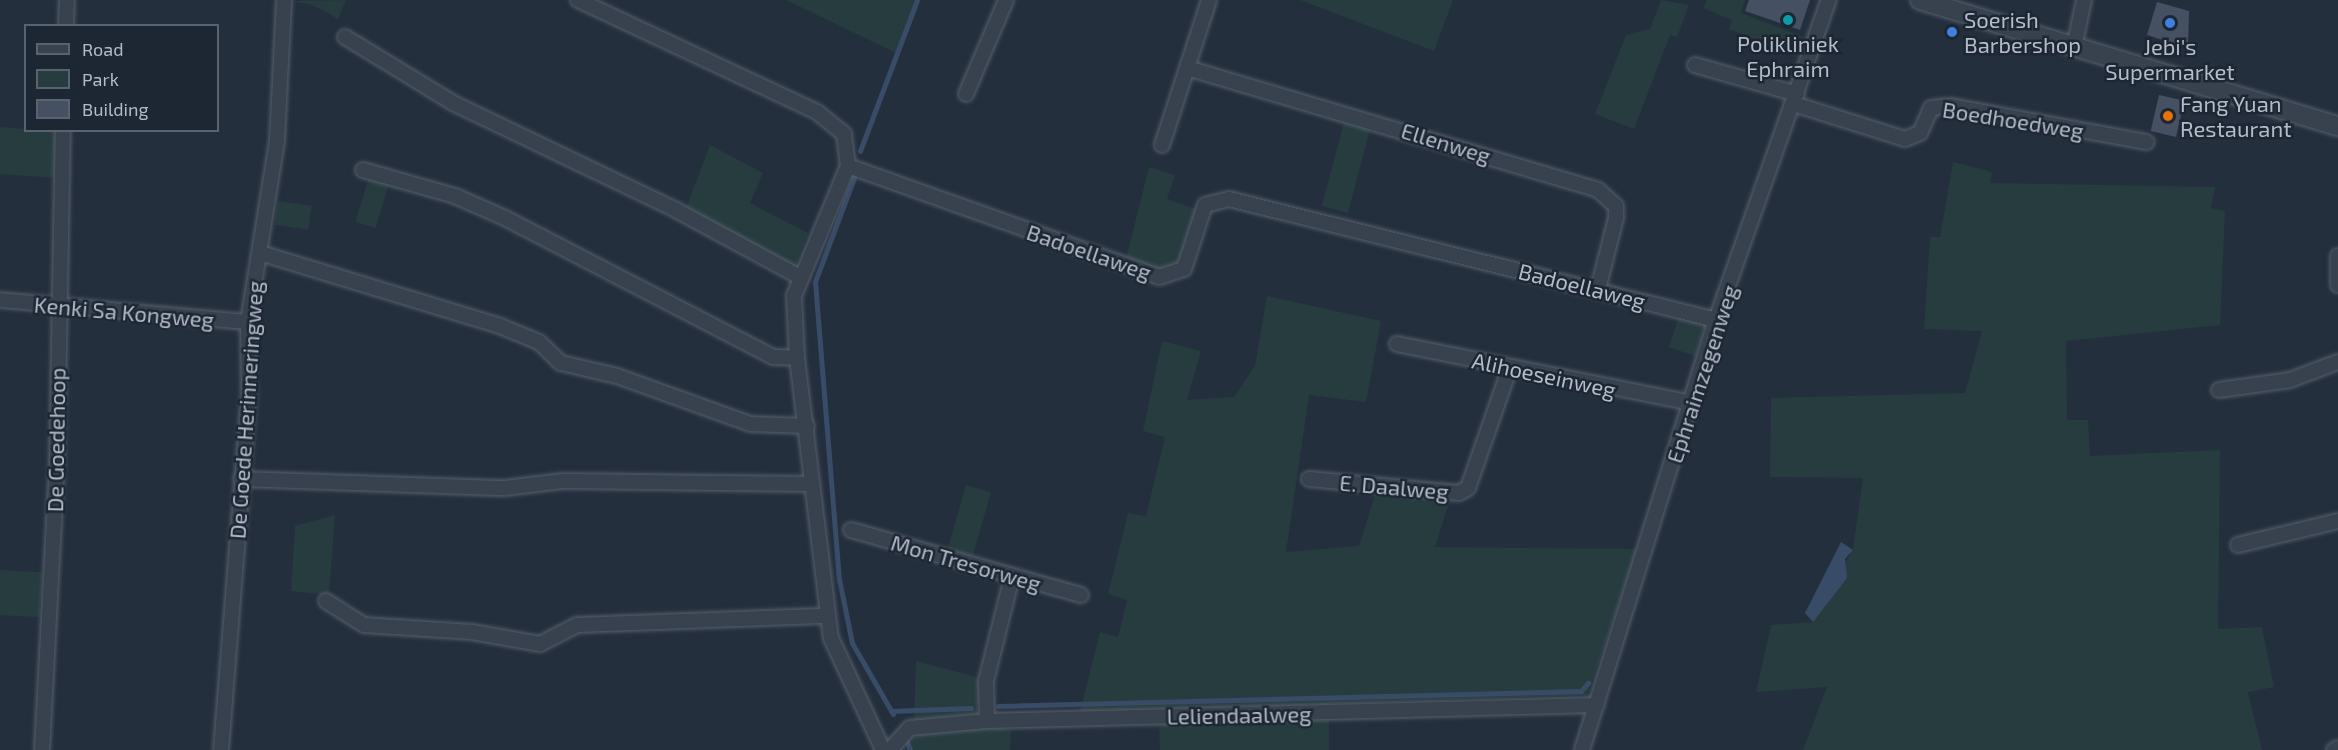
<!DOCTYPE html>
<html>
<head>
<meta charset="utf-8">
<style>
  body { margin:0 }
  #map { position:relative; width:2338px; height:750px; overflow:hidden; background:#242f3e; font-family:"Exo 2",sans-serif }
  div>[style] { position:absolute }
  .green>* { inset:0; background:#263c3f; transform-origin:0 0 }
  .water>* { inset:0; background:#394c67 }
  .stream>* { height:5px; margin:-2.5px; padding:0 2.5px; transform-origin:2.5px; border-radius:2.5px; background:#394c67 }
  .building>* { inset:0; background:#455162; transform-origin:0 0 }
  .roads { filter:drop-shadow(0 0 2px #565f6c) drop-shadow(0 0 2px #565f6c) }
  .minor>* { height:14px; margin:-7px; padding:0 7px; transform-origin:7px; border-radius:7px; background:#38414e }
  .tertiary>* { height:18px; margin:-9px; padding:0 9px; transform-origin:9px; border-radius:9px; background:#38414e }
  .dots>* { width:16px; height:16px; translate:-50% -50%; box-sizing:border-box; border:3px solid #1d2633; border-radius:50% }
  span { translate:-50% -50%; white-space:nowrap; text-align:center; line-height:1.15; -webkit-text-stroke:5px #1d2633; paint-order:stroke }
  .poi-label { font-size:22px; color:#b4bcc9 }
  .left { translate:0 -50%; text-align:left }
  .street-label { font-size:22px; color:#b4bcc9 }
  .legend { position:absolute; left:24px; top:24px; width:195px; height:108px; box-sizing:border-box; background:#1d2633; border:2px solid #59626f; margin:0; padding:8px 10px; list-style:none; font-size:18px; color:#b4bcc9 }
  .legend li { display:flex; align-items:center; gap:12px; height:30px }
  .legend b { width:30px; border:2px solid #59626f }
</style>
</head>
<body>
<div id="map">
  <div class="green">
    <div style="clip-path:polygon(346px 0,338px 19px,313px 5px,289px 1px)"></div>
    <div style="clip-path:polygon(786px 0,917px 0,896px 53px)"></div>
    <div style="clip-path:polygon(1300px 0,1453px 0,1434px 51px)"></div>
    <div style="clip-path:polygon(1661px 0,1689px 5px,1677px 37px,1670px 35px,1634px 129px,1595px 114px,1626px 35px,1650px 29px)"></div>
    <div style="clip-path:polygon(1707px 0,1745px 0,1741px 13px,1803px 37px,1797px 55px,1729px 29px,1732px 20px,1703px 8px)"></div>
    <div style="left:1345px;top:119px;width:27px;height:90px;rotate:15deg"></div>
    <div style="left:0;top:127px;width:57px;height:47px;rotate:4deg"></div>
    <div style="clip-path:polygon(710px 145px,763px 173px,750px 203px,808px 233px,794px 268px,686px 208px)"></div>
    <div style="clip-path:polygon(1953px 162px,1992px 172px,1990px 183px,2215px 187px,2211px 208px,2225px 211px,2220px 325px,2066px 341px,2067px 420px,2088px 420px,2090px 456px,2220px 450px,2218px 629px,2262px 627px,2274px 687px,2248px 692px,2262px 750px,1803px 750px,1827px 687px,1756px 692px,1771px 625px,1813px 622px,1853px 549px,1863px 478px,1770px 477px,1771px 398px,1965px 393px,1982px 331px,1924px 329px,1930px 237px,1940px 237px)"></div>
    <div style="clip-path:polygon(1149px 167px,1175px 175px,1167px 199px,1196px 209px,1186px 251px,1171px 268px,1157px 270px,1126px 259px)"></div>
    <div style="left:370px;top:174px;width:21px;height:50px;rotate:17deg"></div>
    <div style="left:278px;top:201px;width:34px;height:24px;rotate:8deg"></div>
    <div style="clip-path:polygon(1267px 296px,1381px 321px,1366px 402px,1309px 395px,1286px 552px,1359px 546px,1377px 488px,1453px 490px,1435px 547px,1638px 549px,1587px 695px,1080px 712px,1100px 632px,1118px 637px,1127px 600px,1108px 594px,1128px 513px,1146px 516px,1165px 437px,1143px 431px,1162px 341px,1201px 351px,1187px 400px,1234px 397px,1255px 366px)"></div>
    <div style="left:1680px;top:313px;width:28px;height:36px;rotate:18deg"></div>
    <div style="left:966px;top:485px;width:26px;height:70px;rotate:16deg"></div>
    <div style="clip-path:polygon(335px 515px,329px 595px,291px 591px,295px 526px)"></div>
    <div style="left:0;top:570px;width:42px;height:45px;rotate:3deg"></div>
    <div style="clip-path:polygon(916px 661px,980px 678px,977px 714px,914px 720px)"></div>
    <div style="clip-path:polygon(1329px 718px,1329px 750px,1160px 750px,1159px 724px)"></div>
    <div style="clip-path:polygon(1005px 727px,1011px 732px,1010px 750px,905px 750px,920px 732px)"></div>
  </div>
  <div class="water">
    <div style="clip-path:polygon(1841px 542px,1853px 550px,1845px 559px,1847px 578px,1813px 622px,1805px 613px)"></div>
  </div>
  <div class="stream">
    <div style="left:860px;top:151px;width:161px;rotate:-69.3deg"></div>
    <div style="left:854px;top:178px;width:111px;rotate:110.6deg"></div>
    <div style="left:815px;top:282px;width:298px;rotate:85.4deg"></div>
    <div style="left:839px;top:579px;width:65px;rotate:78.5deg"></div>
    <div style="left:852px;top:643px;width:82px;rotate:60deg"></div>
    <div style="left:998px;top:706px;width:583px;rotate:-1.47deg"></div>
    <div style="left:1581px;top:691px;width:11px;rotate:-49deg"></div>
    <div style="left:891px;top:711px;width:80px;rotate:-2.1deg"></div>
    <div style="left:905px;top:736px;width:15px;rotate:70deg"></div>
  </div>
  <div class="building">
    <div style="clip-path:polygon(1749px 0,1810px 0,1800px 30px,1745px 11px)"></div>
    <div style="clip-path:polygon(2157px 2px,2189px 11px,2188px 48px,2147px 35px)"></div>
    <div style="left:2159px;top:95px;width:26px;height:37px;rotate:13deg"></div>
  </div>
  <div class="roads">
    <div class="minor">
      <div style="left:578px;top:0;width:264px;rotate:25.1deg"></div>
      <div style="left:817px;top:112px;width:35px;rotate:39deg"></div>
      <div style="left:844px;top:134px;width:32px;rotate:83deg"></div>
      <div style="left:848px;top:166px;width:330px;rotate:19.6deg"></div>
      <div style="left:1159px;top:277px;width:26px;rotate:-18deg"></div>
      <div style="left:1184px;top:269px;width:67px;rotate:-71.8deg"></div>
      <div style="left:1205px;top:205px;width:25px;rotate:-14deg"></div>
      <div style="left:1229px;top:199px;width:502px;rotate:13.95deg"></div>
      <div style="left:66px;top:26px;width:26px;rotate:-88deg"></div>
      <div style="left:345px;top:37px;width:127px;rotate:31.4deg"></div>
      <div style="left:453px;top:103px;width:247px;rotate:25.6deg"></div>
      <div style="left:676px;top:210px;width:141px;rotate:28.4deg"></div>
      <div style="left:2075px;top:43px;width:44px;rotate:-78.2deg"></div>
      <div style="left:1695px;top:65px;width:106px;rotate:15.9deg"></div>
      <div style="left:1187px;top:68px;width:429px;rotate:16.5deg"></div>
      <div style="left:1598px;top:190px;width:24px;rotate:42deg"></div>
      <div style="left:1616px;top:206px;width:12px;rotate:90deg"></div>
      <div style="left:1616px;top:218px;width:73px;rotate:104.2deg"></div>
      <div style="left:966px;top:94px;width:102px;rotate:-66.9deg"></div>
      <div style="left:1794px;top:104px;width:116px;rotate:17.5deg"></div>
      <div style="left:1905px;top:139px;width:16px;rotate:-22deg"></div>
      <div style="left:1920px;top:133px;width:27px;rotate:-66deg"></div>
      <div style="left:1931px;top:108px;width:19px;rotate:-6deg"></div>
      <div style="left:1950px;top:106px;width:200px;rotate:10.4deg"></div>
      <div style="left:1162px;top:145px;width:152px;rotate:-72deg"></div>
      <div style="left:848px;top:166px;width:141px;rotate:112.6deg"></div>
      <div style="left:794px;top:296px;width:62px;rotate:87.2deg"></div>
      <div style="left:797px;top:358px;width:282px;rotate:83.1deg"></div>
      <div style="left:831px;top:638px;width:123px;rotate:65.1deg"></div>
      <div style="left:363px;top:170px;width:96px;rotate:15.8deg"></div>
      <div style="left:455px;top:196px;width:55px;rotate:23.7deg"></div>
      <div style="left:505px;top:218px;width:302px;rotate:27.4deg"></div>
      <div style="left:773px;top:357px;width:24px;rotate:2deg"></div>
      <div style="left:260px;top:253px;width:251px;rotate:16.9deg"></div>
      <div style="left:500px;top:326px;width:42px;rotate:22.3deg"></div>
      <div style="left:539px;top:342px;width:30px;rotate:44deg"></div>
      <div style="left:561px;top:363px;width:57px;rotate:13.1deg"></div>
      <div style="left:617px;top:376px;width:141px;rotate:19.8deg"></div>
      <div style="left:750px;top:424px;width:57px;rotate:2deg"></div>
      <div style="left:2338px;top:256px;width:29px;rotate:90deg"></div>
      <div style="left:0;top:300px;width:249px;rotate:5.1deg"></div>
      <div style="left:1397px;top:344px;width:301px;rotate:11.3deg"></div>
      <div style="left:2219px;top:390px;width:72px;rotate:-8deg"></div>
      <div style="left:2290px;top:380px;width:51px;rotate:-20.6deg"></div>
      <div style="left:241px;top:479px;width:264px;rotate:2deg"></div>
      <div style="left:505px;top:488px;width:58px;rotate:-6.9deg"></div>
      <div style="left:563px;top:481px;width:248px;rotate:0.7deg"></div>
      <div style="left:1309px;top:479px;width:151px;rotate:5.3deg"></div>
      <div style="left:1459px;top:493px;width:10px;rotate:-29deg"></div>
      <div style="left:1468px;top:488px;width:125px;rotate:-70.8deg"></div>
      <div style="left:851px;top:530px;width:239px;rotate:15.8deg"></div>
      <div style="left:2238px;top:545px;width:103px;rotate:-13.5deg"></div>
      <div style="left:326px;top:601px;width:45px;rotate:32.3deg"></div>
      <div style="left:364px;top:625px;width:108px;rotate:3.7deg"></div>
      <div style="left:472px;top:632px;width:69px;rotate:10deg"></div>
      <div style="left:540px;top:644px;width:42px;rotate:-27.2deg"></div>
      <div style="left:577px;top:625px;width:250px;rotate:-2.1deg"></div>
      <div style="left:987px;top:721px;width:40px;rotate:-91.4deg"></div>
      <div style="left:986px;top:681px;width:107px;rotate:-76deg"></div>
      <div style="left:42px;top:750px;width:288px;rotate:-87deg"></div>
      <div style="left:57px;top:462px;width:332px;rotate:-89deg"></div>
      <div style="left:221px;top:750px;width:355px;rotate:-85.5deg"></div>
      <div style="left:249px;top:396px;width:74px;rotate:-90.8deg"></div>
      <div style="left:248px;top:322px;width:184px;rotate:-80.9deg"></div>
      <div style="left:277px;top:140px;width:140px;rotate:-87.1deg"></div>
      <div style="left:890px;top:750px;width:30px;rotate:-48deg"></div>
      <div style="left:910px;top:728px;width:77px;rotate:-5.2deg"></div>
      <div style="left:987px;top:721px;width:610px;rotate:-1.5deg"></div>
      <div style="left:1582px;top:750px;width:450px;rotate:-72.7deg"></div>
      <div style="left:1716px;top:320px;width:339px;rotate:-70.6deg"></div>
      <div style="left:2334px;top:750px;width:4px;rotate:-27deg"></div>
    </div>
    <div class="tertiary">
      <div style="left:1920px;top:0;width:437px;rotate:16.8deg"></div>
    </div>
  </div>
  <div class="dots">
    <div style="left:1788px;top:20px;background:#0f9aa8"></div>
    <div style="left:2170px;top:23px;background:#3f7fe0"></div>
    <div style="left:1952px;top:32px;background:#3f7fe0"></div>
    <div style="left:2168px;top:116px;background:#e8710a"></div>
  </div>
  <div class="poi-label">
    <span class="left" style="left:1964px;top:32px">Soerish<br>Barbershop</span>
    <span style="left:1788px;top:56px">Polikliniek<br>Ephraim</span>
    <span style="left:2170px;top:59px">Jebi's<br>Supermarket</span>
    <span class="left" style="left:2180px;top:116px">Fang Yuan<br>Restaurant</span>
  </div>
  <div class="street-label">
    <span style="left:2013px;top:120px;rotate:9deg">Boedhoedweg</span>
    <span style="left:1446px;top:143px;rotate:17deg">Ellenweg</span>
    <span style="left:1089px;top:252px;rotate:19deg">Badoellaweg</span>
    <span style="left:1582px;top:286px;rotate:14deg">Badoellaweg</span>
    <span style="left:124px;top:312px;rotate:5deg">Kenki Sa Kongweg</span>
    <span style="left:1702px;top:374px;rotate:-72deg">Ephraimzegenweg</span>
    <span style="left:1544px;top:375px;rotate:12deg">Alihoeseinweg</span>
    <span style="left:246px;top:410px;rotate:-86deg">De Goede Herinneringweg</span>
    <span style="left:56px;top:440px;rotate:-89deg">De Goedehoop</span>
    <span style="left:1394px;top:487px;rotate:5deg">E. Daalweg</span>
    <span style="left:966px;top:563px;rotate:16deg">Mon Tresorweg</span>
    <span style="left:1239px;top:715px;rotate:-1deg">Leliendaalweg</span>
  </div>
  <ul class="legend">
  <li><b style="height:8px;background:#38414e"></b>Road</li>
  <li><b style="height:16px;background:#263c3f"></b>Park</li>
  <li><b style="height:16px;background:#455162"></b>Building</li>
  </ul>
</div>
</body>
</html>
